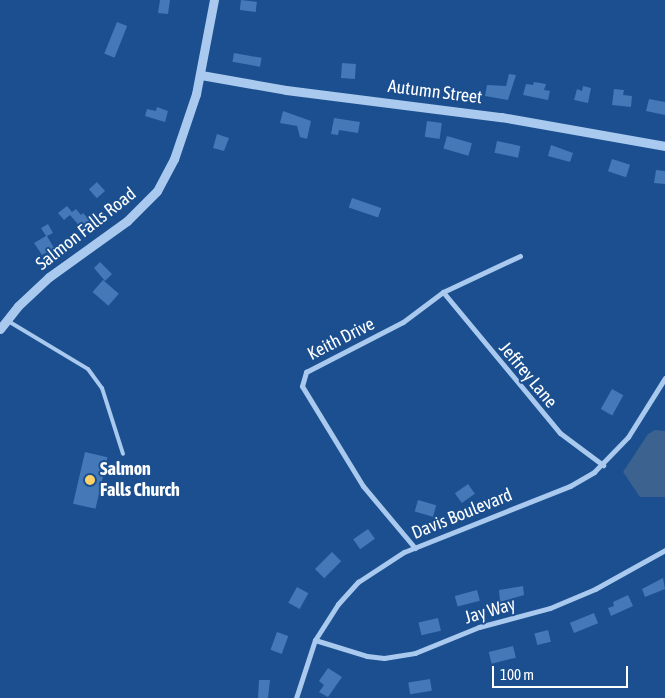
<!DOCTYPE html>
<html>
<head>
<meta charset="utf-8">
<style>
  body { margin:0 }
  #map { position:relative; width:665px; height:698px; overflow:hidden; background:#1b4f8f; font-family:"Asap Condensed",sans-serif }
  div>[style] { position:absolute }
  .water>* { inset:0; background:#3c6290 }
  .building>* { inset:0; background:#4478b7; transform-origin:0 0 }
  .service>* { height:4px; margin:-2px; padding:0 2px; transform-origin:2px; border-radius:2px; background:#a9c9ee }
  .minor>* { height:5px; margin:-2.5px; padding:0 2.5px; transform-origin:2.5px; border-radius:2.5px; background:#a9c9ee }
  .tertiary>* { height:9px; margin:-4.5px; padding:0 4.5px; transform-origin:4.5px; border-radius:4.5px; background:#a9c9ee }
  .dots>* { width:14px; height:14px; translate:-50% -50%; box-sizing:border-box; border:2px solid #1b4f8f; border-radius:50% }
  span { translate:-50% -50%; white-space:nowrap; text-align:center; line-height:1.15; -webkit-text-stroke:4px #1b4f8f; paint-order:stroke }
  .street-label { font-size:18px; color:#fff }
  .poi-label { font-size:18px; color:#fff; font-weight:700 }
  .left { translate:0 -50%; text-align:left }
  .scale { position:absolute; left:492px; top:666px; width:136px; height:22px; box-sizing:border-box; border:2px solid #fff; border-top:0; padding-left:6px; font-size:15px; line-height:18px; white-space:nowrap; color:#fff; -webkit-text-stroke:4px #1b4f8f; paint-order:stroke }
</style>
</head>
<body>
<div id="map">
  <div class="water">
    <div style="clip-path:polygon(655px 430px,665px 431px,665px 497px,640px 497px,623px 472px,648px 434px)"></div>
  </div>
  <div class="building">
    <div style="clip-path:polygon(160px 0,170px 0,168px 14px,158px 13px)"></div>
    <div style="left:241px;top:0;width:16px;height:10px;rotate:7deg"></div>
    <div style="left:117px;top:22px;width:11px;height:34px;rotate:22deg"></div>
    <div style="left:234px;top:53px;width:28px;height:9px;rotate:10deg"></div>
    <div style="left:342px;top:63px;width:14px;height:15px;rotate:4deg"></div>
    <div style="clip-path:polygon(509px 74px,516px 75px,508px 100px,485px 96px,487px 85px,506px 86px)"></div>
    <div style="clip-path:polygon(534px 82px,546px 84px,544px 90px,550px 91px,548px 100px,523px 95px,526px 84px,533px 85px)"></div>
    <div style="clip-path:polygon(583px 86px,591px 88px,588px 103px,574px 100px,577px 89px,582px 91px)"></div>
    <div style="clip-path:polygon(614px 89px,624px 90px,623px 95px,632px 96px,631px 107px,612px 105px)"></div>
    <div style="clip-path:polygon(649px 99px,665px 102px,665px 115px,646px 111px)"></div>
    <div style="clip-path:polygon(157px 107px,168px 111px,165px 122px,145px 116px,147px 109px,156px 111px)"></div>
    <div style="clip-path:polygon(283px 111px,311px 121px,307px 139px,300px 137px,297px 126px,280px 123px)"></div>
    <div style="clip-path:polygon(334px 118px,360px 122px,358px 133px,339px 130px,338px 135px,331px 134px)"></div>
    <div style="left:427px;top:121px;width:15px;height:16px;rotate:8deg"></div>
    <div style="clip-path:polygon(217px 134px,229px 138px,224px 151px,213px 148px)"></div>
    <div style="left:447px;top:136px;width:26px;height:13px;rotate:16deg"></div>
    <div style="left:497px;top:141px;width:24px;height:12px;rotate:12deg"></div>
    <div style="clip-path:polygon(551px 145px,573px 153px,570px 162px,548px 156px)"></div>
    <div style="left:612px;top:159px;width:19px;height:13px;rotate:18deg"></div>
    <div style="clip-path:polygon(656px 170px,665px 171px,665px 184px,654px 183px)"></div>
    <div style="left:97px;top:182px;width:12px;height:11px;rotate:48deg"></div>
    <div style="left:352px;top:198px;width:31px;height:10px;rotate:19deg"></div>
    <div style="clip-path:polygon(67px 206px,72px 212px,76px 209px,81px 215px,83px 213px,92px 223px,83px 230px,70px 215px,64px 220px,58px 213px)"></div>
    <div style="clip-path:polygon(48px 224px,53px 233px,47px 236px,54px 248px,42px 255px,34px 243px,46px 236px,41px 228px)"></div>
    <div style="clip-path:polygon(100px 262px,112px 274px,105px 281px,94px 268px)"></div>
    <div style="left:103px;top:280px;width:21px;height:16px;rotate:41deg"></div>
    <div style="left:612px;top:389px;width:13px;height:23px;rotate:29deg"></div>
    <div style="left:85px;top:452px;width:23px;height:53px;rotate:13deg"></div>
    <div style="left:468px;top:484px;width:12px;height:16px;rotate:55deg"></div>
    <div style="left:418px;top:500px;width:19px;height:12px;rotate:16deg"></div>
    <div style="left:368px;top:529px;width:12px;height:18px;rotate:55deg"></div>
    <div style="left:332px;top:552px;width:13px;height:24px;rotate:45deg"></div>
    <div style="clip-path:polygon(663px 578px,665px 589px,645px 597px,642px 589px)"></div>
    <div style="clip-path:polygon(523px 586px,524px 595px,500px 602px,499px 590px)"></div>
    <div style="left:297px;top:587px;width:13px;height:18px;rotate:29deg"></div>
    <div style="left:477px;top:590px;width:11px;height:23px;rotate:75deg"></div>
    <div style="clip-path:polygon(628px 595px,633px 606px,611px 616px,608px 608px,614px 606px,613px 602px)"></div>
    <div style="left:594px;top:613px;width:11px;height:26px;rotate:68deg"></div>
    <div style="left:438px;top:618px;width:13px;height:20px;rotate:77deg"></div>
    <div style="left:548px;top:630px;width:12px;height:14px;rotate:76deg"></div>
    <div style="left:277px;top:632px;width:12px;height:19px;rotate:20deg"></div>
    <div style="left:513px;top:646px;width:12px;height:25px;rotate:76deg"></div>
    <div style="clip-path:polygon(328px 668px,342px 677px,328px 697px,319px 692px,324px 685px,319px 681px)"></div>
    <div style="left:430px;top:679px;width:12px;height:22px;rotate:81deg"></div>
    <div style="clip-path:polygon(259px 680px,270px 680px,268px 698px,258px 698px)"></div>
  </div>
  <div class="service">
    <div style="left:8px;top:321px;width:93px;rotate:31deg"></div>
    <div style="left:88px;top:369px;width:24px;rotate:54deg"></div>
    <div style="left:102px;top:388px;width:69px;rotate:72.3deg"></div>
  </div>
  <div class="minor">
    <div style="left:443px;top:292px;width:183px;rotate:50.3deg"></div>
    <div style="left:560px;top:433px;width:54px;rotate:36.7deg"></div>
    <div style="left:415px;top:548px;width:81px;rotate:-130deg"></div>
    <div style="left:363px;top:486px;width:117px;rotate:-121.4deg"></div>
    <div style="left:302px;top:386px;width:15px;rotate:-74deg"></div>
    <div style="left:306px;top:372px;width:109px;rotate:-27.3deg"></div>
    <div style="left:403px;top:322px;width:50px;rotate:-36.9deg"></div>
    <div style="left:443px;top:292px;width:85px;rotate:-25.1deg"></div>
    <div style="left:315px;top:640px;width:54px;rotate:17.1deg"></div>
    <div style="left:367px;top:656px;width:17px;rotate:7deg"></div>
    <div style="left:384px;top:658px;width:31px;rotate:-9deg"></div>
    <div style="left:415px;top:653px;width:69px;rotate:-22.1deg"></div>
    <div style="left:479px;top:627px;width:73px;rotate:-15deg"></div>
    <div style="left:550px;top:608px;width:49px;rotate:-22.9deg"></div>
    <div style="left:595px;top:589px;width:80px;rotate:-29.1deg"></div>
    <div style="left:296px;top:698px;width:61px;rotate:-71.9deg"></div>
    <div style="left:315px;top:640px;width:43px;rotate:-57.4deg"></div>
    <div style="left:338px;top:604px;width:30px;rotate:-48deg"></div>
    <div style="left:358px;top:582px;width:55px;rotate:-33.1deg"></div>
    <div style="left:404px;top:552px;width:179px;rotate:-21.7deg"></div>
    <div style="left:570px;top:486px;width:28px;rotate:-30deg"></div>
    <div style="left:594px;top:472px;width:49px;rotate:-45.8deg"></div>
    <div style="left:628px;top:437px;width:70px;rotate:-57.9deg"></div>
  </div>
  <div class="tertiary">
    <div style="left:201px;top:75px;width:86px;rotate:10deg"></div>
    <div style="left:286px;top:90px;width:217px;rotate:7.2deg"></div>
    <div style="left:501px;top:117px;width:167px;rotate:10deg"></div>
    <div style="left:0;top:329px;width:29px;rotate:-52deg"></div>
    <div style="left:18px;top:306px;width:42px;rotate:-43.1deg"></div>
    <div style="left:49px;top:277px;width:96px;rotate:-35.7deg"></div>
    <div style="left:127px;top:221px;width:42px;rotate:-45deg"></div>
    <div style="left:157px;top:191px;width:36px;rotate:-62deg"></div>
    <div style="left:174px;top:159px;width:69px;rotate:-71.3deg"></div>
    <div style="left:196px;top:94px;width:96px;rotate:-79.2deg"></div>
  </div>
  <div class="dots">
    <div style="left:90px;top:480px;background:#ffd166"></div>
  </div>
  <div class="street-label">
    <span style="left:435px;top:92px;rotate:7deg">Autumn Street</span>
    <span style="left:86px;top:229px;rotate:-38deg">Salmon Falls Road</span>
    <span style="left:341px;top:339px;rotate:-27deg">Keith Drive</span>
    <span style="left:528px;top:375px;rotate:50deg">Jeffrey Lane</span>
    <span style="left:462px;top:514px;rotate:-22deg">Davis Boulevard</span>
    <span style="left:490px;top:611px;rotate:-16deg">Jay Way</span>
  </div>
  <div class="poi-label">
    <span class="left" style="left:100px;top:480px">Salmon<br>Falls Church</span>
  </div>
  <div class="scale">100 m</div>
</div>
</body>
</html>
